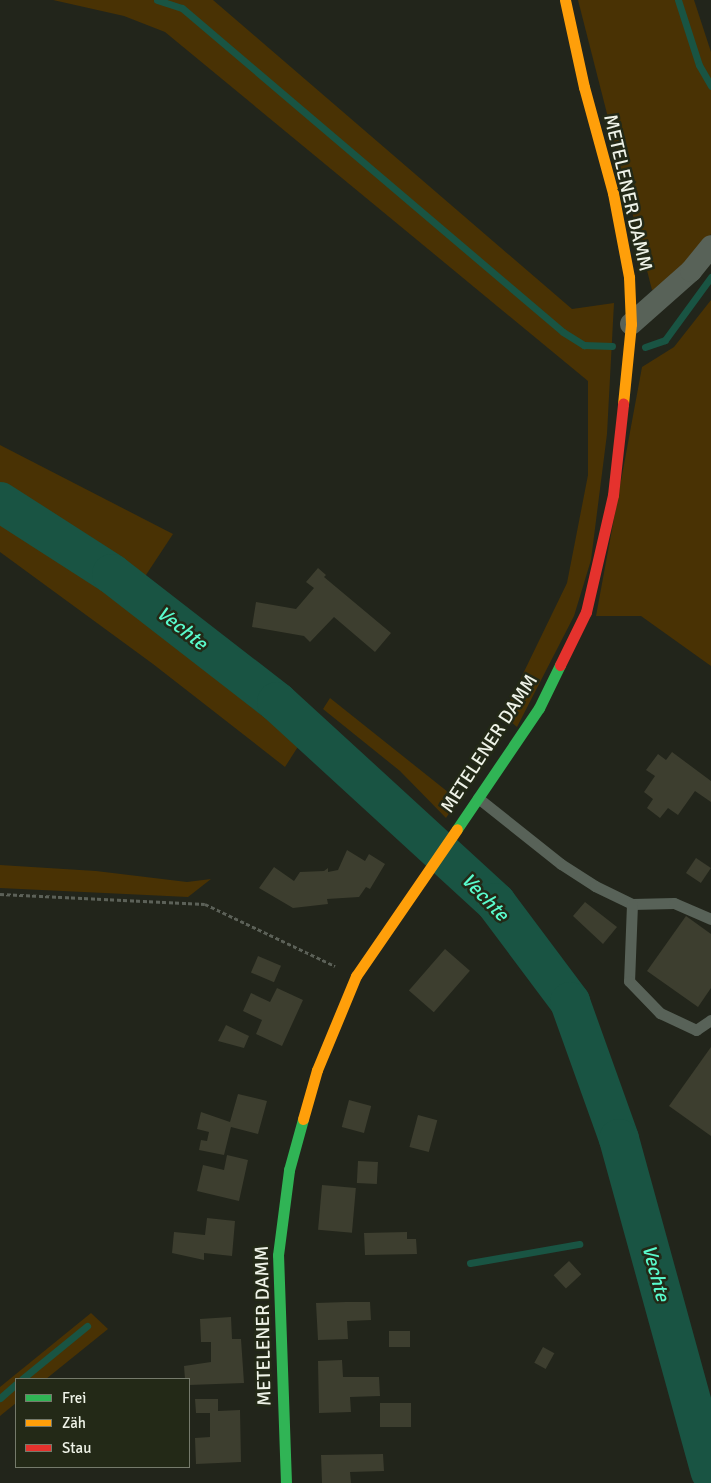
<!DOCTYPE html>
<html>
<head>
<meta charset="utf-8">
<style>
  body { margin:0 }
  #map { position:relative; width:711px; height:1483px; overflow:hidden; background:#22251b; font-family:Signika,sans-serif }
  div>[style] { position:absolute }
  .green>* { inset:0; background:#493204 }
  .stream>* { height:7px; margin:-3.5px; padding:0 3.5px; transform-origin:3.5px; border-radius:3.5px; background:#195443 }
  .river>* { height:40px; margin:-20px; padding:0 20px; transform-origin:20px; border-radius:20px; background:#195443 }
  .building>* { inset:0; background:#3d3e2f; transform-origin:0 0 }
  .path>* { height:3px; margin-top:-1.5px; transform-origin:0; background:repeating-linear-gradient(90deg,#5c6158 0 4px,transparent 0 6.5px) }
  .lane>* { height:11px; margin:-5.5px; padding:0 5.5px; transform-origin:5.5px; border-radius:5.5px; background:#586258 }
  .street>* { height:22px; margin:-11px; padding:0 11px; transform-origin:11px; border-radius:11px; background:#586258 }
  .fast>* { height:11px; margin:-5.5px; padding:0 5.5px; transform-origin:5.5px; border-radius:5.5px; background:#30b455 }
  .slow>* { height:11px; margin:-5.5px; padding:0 5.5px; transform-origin:5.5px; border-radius:5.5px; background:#ff9f0a }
  .jam>* { height:11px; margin:-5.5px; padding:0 5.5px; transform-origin:5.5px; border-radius:5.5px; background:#e5322d }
  span { translate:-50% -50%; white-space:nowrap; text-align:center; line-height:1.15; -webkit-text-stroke:5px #232917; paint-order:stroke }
  .street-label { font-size:19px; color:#eff3e8 }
  .water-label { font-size:20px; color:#59facc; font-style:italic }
  .legend { position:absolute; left:15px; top:1378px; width:175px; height:90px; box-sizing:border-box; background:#232917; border:1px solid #757a6b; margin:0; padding:6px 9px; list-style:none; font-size:15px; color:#eff3e8 }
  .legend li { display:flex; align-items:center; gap:10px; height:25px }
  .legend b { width:25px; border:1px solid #757a6b }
</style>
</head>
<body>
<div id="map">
  <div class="green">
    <div style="clip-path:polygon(53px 0,213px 0,572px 309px,614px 303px,607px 434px,591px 560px,574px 616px,517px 727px,503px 715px,567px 583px,588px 475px,588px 381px,165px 32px,124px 16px)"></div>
    <div style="clip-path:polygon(578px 0,694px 0,711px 52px,711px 234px,696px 256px,668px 285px,652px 290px)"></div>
    <div style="clip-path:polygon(711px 300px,711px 666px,641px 616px,596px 616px,642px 367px,674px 347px)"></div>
    <div style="clip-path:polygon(0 445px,173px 534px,144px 578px,0 487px)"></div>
    <div style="clip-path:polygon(0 518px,104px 589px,299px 745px,285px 767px,153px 664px,0 552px)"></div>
    <div style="clip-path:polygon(330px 698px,458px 800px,446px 818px,400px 771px,323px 709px)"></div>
    <div style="clip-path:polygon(0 865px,96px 871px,187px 882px,211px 879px,188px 897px,0 888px)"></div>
    <div style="clip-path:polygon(91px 1313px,108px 1329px,46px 1379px,16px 1379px,16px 1403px,0 1416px,0 1387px)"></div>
  </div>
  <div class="stream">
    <div style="left:157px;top:0;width:26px;rotate:18deg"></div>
    <div style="left:182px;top:8px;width:500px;rotate:40.38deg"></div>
    <div style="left:563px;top:332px;width:25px;rotate:32deg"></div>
    <div style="left:584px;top:345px;width:28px;rotate:2deg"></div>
    <div style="left:678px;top:0;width:68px;rotate:72.1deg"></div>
    <div style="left:699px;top:65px;width:24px;rotate:60deg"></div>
    <div style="left:645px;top:347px;width:21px;rotate:-19deg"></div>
    <div style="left:665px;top:340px;width:78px;rotate:-53.9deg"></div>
    <div style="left:470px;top:1263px;width:111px;rotate:-9.9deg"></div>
    <div style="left:22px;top:1379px;width:84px;rotate:-39.2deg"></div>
    <div style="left:0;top:1398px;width:21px;rotate:-41deg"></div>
  </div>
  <div class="river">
    <div style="left:0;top:502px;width:133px;rotate:32.7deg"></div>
    <div style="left:112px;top:574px;width:209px;rotate:37.8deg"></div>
    <div style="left:277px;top:702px;width:297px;rotate:42.5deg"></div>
    <div style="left:496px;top:903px;width:124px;rotate:53.2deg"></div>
    <div style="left:570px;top:1002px;width:145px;rotate:70.3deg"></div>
    <div style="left:619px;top:1139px;width:345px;rotate:74.6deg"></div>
  </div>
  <div class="building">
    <div style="clip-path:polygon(318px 568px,326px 575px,324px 577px,391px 633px,375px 652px,334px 617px,310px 642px,304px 636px,252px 627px,256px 602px,296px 609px,314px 588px,306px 582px)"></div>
    <div style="clip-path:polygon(672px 752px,711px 781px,711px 802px,695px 791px,678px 815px,668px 808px,660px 818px,647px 808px,653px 799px,644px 792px,655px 776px,646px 770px,658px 754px,666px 760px)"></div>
    <div style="clip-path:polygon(347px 850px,365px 861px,369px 854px,385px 864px,370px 889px,366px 887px,359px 897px,327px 899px,328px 904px,293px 908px,259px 888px,274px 867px,294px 881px,300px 872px,324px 871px,328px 868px,328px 872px,338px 870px)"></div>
    <div style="left:696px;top:858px;width:18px;height:18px;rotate:34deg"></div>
    <div style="clip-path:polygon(585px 902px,617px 927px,603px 944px,573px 916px)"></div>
    <div style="clip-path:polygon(686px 916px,711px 934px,711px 988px,698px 1007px,647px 971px)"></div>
    <div style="left:445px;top:949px;width:33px;height:55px;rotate:41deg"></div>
    <div style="left:258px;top:956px;width:25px;height:18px;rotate:23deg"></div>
    <div style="clip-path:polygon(277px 988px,303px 1000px,282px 1046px,256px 1034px,262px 1020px,243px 1011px,251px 993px,270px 1002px)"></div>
    <div style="clip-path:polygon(226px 1025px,249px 1036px,244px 1048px,218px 1041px)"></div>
    <div style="clip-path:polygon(711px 1047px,711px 1136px,669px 1106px)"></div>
    <div style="clip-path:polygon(238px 1094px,267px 1101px,258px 1134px,231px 1127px,224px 1155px,199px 1150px,201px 1140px,207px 1141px,209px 1132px,197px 1129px,201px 1112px,230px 1122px)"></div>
    <div style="left:349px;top:1100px;width:23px;height:28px;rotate:15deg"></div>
    <div style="left:418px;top:1115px;width:20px;height:33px;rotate:15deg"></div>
    <div style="clip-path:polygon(227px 1155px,248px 1160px,239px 1201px,197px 1191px,203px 1165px,224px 1170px)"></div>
    <div style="left:358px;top:1161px;width:20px;height:22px;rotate:3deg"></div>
    <div style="left:322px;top:1185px;width:34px;height:45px;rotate:5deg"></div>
    <div style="clip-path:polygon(207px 1218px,235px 1221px,232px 1256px,204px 1253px,204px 1260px,172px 1253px,174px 1232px,205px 1235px)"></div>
    <div style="clip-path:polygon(407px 1232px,407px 1239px,416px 1239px,417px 1254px,365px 1255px,364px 1233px)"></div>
    <div style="left:569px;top:1261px;width:18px;height:21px;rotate:47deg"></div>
    <div style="clip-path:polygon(346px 1302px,370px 1302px,371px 1320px,347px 1321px,348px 1339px,318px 1340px,316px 1303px)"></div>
    <div style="clip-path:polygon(231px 1317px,232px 1339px,241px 1339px,244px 1383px,189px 1385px,189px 1379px,185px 1379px,184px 1366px,211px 1362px,211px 1342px,201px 1342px,200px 1319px)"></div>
    <div style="left:410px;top:1331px;width:16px;height:21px;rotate:90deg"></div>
    <div style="left:543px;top:1347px;width:13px;height:18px;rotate:29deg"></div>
    <div style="clip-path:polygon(342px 1360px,343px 1377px,379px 1377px,380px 1396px,350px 1397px,351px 1412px,319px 1413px,318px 1361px)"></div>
    <div style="clip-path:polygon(195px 1399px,218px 1399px,218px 1411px,240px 1410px,241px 1462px,196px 1464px,195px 1438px,210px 1437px,210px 1413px,196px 1413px)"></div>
    <div style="left:411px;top:1403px;width:24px;height:31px;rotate:90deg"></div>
    <div style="clip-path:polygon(383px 1454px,384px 1471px,350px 1472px,351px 1483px,322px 1483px,321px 1455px)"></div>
  </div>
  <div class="path">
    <div style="left:0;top:894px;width:205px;rotate:2.8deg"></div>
    <div style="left:205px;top:904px;width:144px;rotate:25.5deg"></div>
  </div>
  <div class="lane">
    <div style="left:478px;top:798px;width:106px;rotate:38.5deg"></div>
    <div style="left:561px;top:864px;width:40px;rotate:32.9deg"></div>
    <div style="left:595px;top:886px;width:41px;rotate:25.9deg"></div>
    <div style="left:632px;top:904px;width:42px;rotate:-1.4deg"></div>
    <div style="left:674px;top:903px;width:40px;rotate:23.4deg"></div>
    <div style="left:632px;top:904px;width:77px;rotate:92.2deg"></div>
    <div style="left:629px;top:981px;width:45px;rotate:45.9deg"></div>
    <div style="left:660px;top:1013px;width:40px;rotate:25deg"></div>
    <div style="left:696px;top:1030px;width:18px;rotate:-34deg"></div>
  </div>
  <div class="street">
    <div style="left:631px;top:324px;width:80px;rotate:-41.5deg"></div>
    <div style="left:691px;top:271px;width:32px;rotate:-51deg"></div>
  </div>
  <div class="fast">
    <div style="left:457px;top:829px;width:146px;rotate:-55.9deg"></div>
    <div style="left:539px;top:708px;width:48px;rotate:-64deg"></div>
    <div style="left:286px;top:1483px;width:228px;rotate:-92deg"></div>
    <div style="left:278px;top:1255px;width:86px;rotate:-82.6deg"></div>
    <div style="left:289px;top:1170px;width:53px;rotate:-74.6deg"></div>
  </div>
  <div class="slow">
    <div style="left:565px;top:0;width:89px;rotate:77.7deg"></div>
    <div style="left:584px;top:87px;width:110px;rotate:74.7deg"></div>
    <div style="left:613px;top:193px;width:86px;rotate:79.2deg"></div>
    <div style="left:629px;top:277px;width:47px;rotate:87.6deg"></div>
    <div style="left:631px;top:324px;width:80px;rotate:95.7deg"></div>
    <div style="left:303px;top:1119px;width:51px;rotate:-74.1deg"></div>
    <div style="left:317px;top:1070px;width:102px;rotate:-67.5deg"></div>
    <div style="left:356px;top:976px;width:178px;rotate:-55.5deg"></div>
  </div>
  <div class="jam">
    <div style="left:560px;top:665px;width:59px;rotate:-63.9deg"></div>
    <div style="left:586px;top:612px;width:120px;rotate:-77deg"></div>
    <div style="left:613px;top:495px;width:92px;rotate:-83.7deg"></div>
  </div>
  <div class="street-label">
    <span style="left:627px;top:193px;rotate:77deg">METELENER DAMM</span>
    <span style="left:490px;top:744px;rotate:-57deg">METELENER DAMM</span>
    <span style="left:264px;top:1326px;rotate:-91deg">METELENER DAMM</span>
  </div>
  <div class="water-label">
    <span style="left:182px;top:628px;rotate:38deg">Vechte</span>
    <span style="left:485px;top:897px;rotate:46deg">Vechte</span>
    <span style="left:656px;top:1273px;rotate:75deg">Vechte</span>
  </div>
  <ul class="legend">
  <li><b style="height:6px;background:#30b455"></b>Frei</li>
  <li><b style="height:6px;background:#ff9f0a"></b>Zäh</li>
  <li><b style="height:6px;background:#e5322d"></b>Stau</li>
  </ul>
</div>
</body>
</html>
